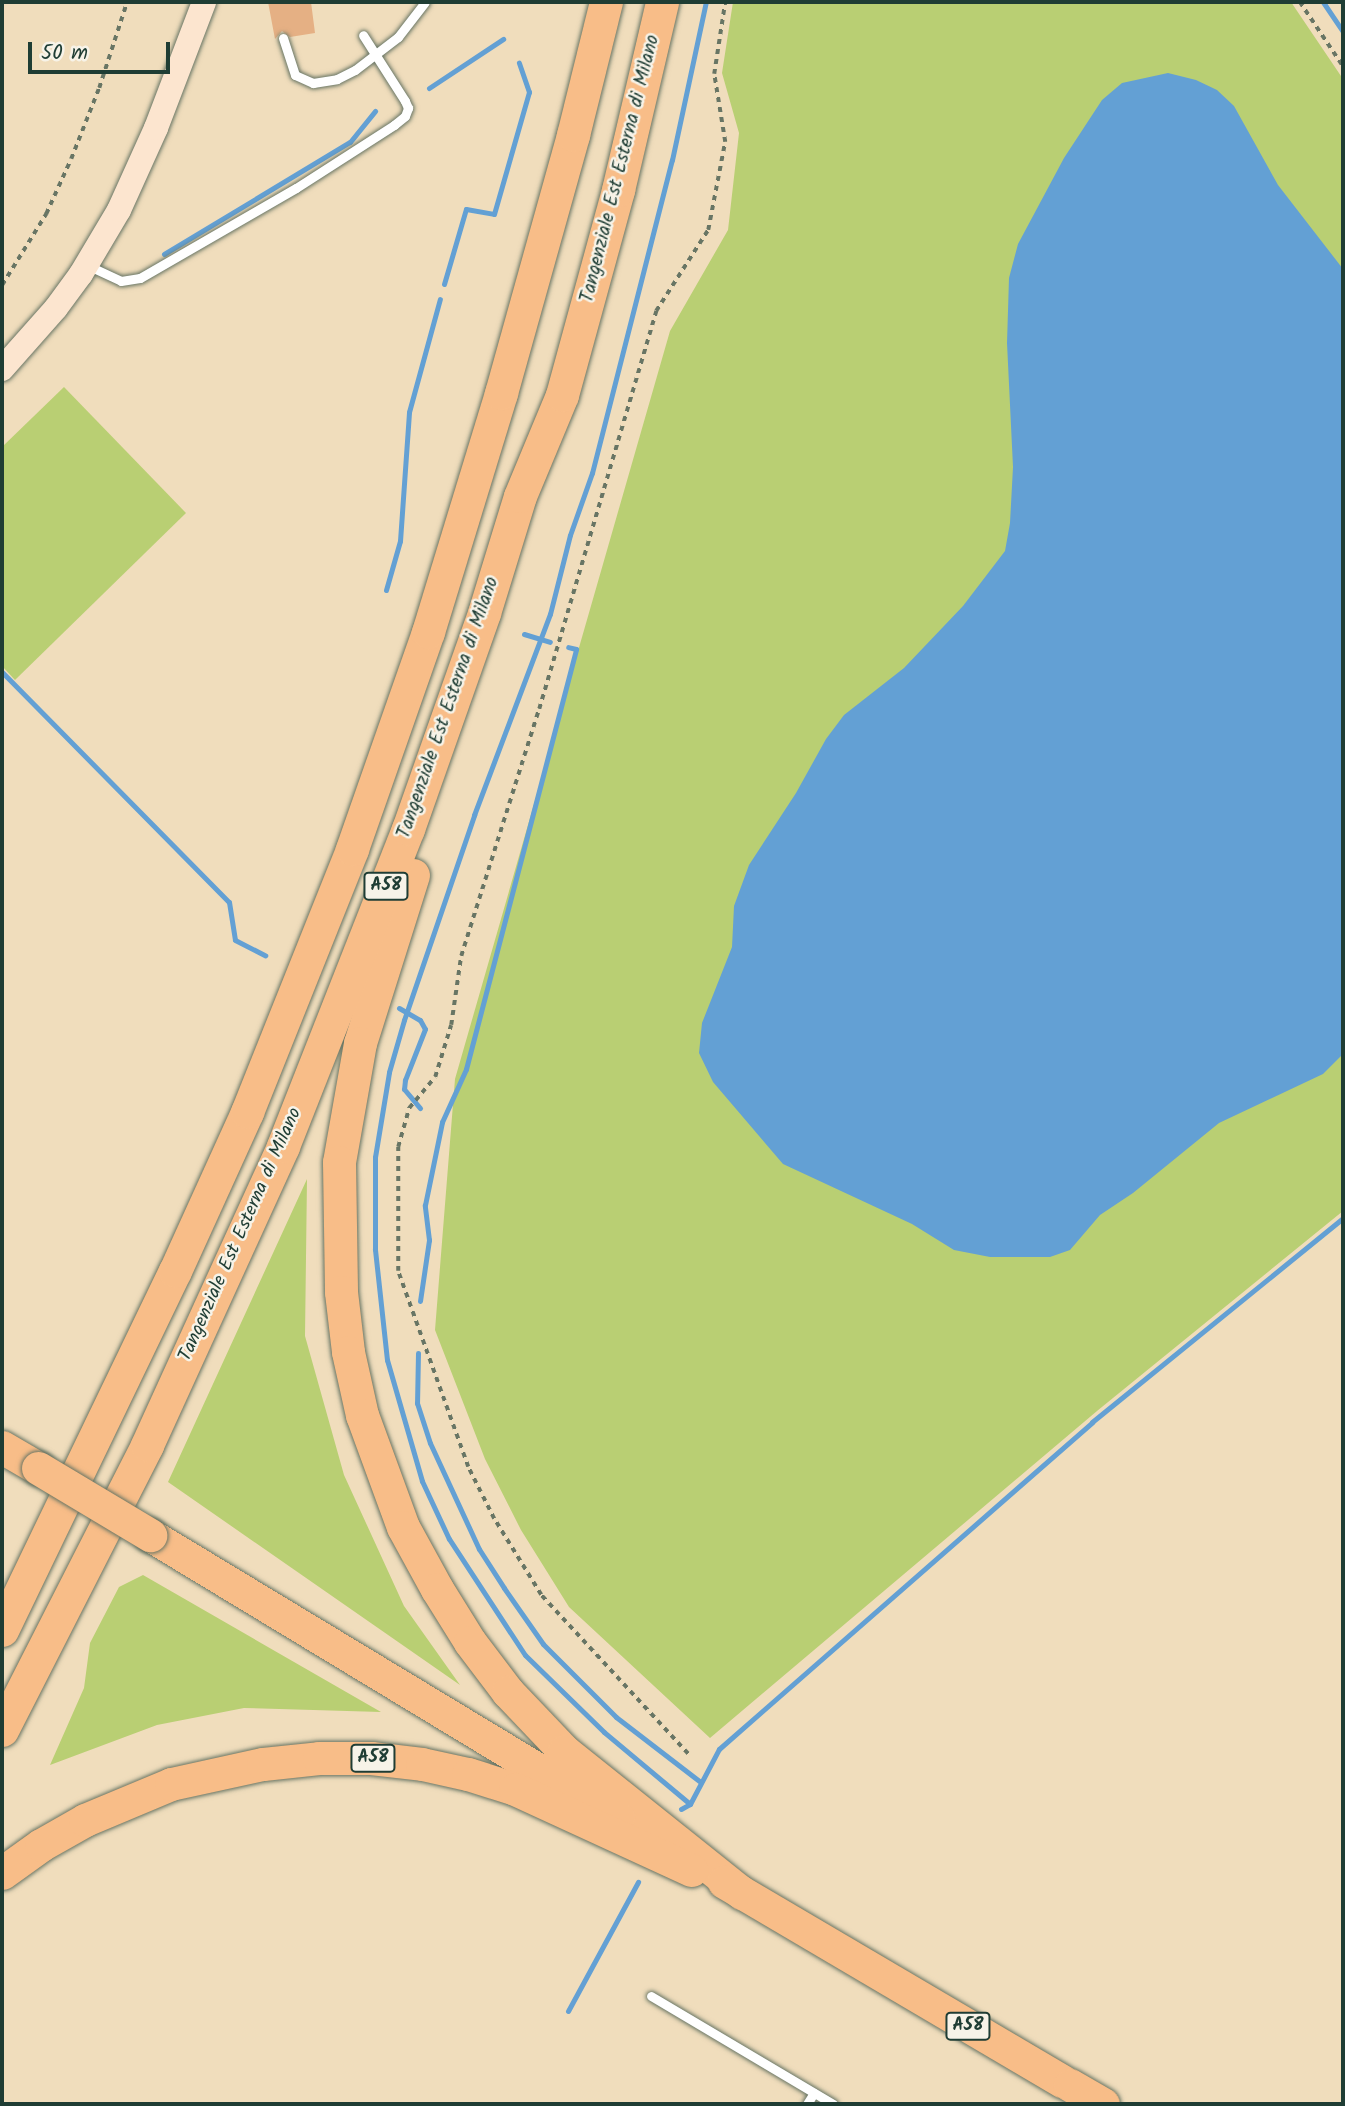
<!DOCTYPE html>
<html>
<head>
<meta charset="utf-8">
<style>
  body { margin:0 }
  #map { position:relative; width:1345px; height:2106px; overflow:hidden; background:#f0ddbc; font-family:Kalam,sans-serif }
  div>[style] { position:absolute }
  .green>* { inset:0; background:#b9cf73 }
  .water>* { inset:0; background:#63a0d4 }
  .stream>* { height:5px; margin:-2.5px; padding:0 2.5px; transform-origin:2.5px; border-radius:2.5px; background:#63a0d4 }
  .building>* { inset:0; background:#e5b084 }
  .path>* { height:3.5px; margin-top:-1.75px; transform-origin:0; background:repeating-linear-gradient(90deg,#687564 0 5px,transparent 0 10px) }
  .roads { filter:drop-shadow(0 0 2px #687564) drop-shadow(0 0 2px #687564) }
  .lane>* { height:9px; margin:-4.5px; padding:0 4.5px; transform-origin:4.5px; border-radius:4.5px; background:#fff }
  .secondary>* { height:24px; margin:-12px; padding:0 12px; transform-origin:12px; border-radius:12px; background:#fce5cf }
  .highway>* { height:33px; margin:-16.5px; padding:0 16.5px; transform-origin:16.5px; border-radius:16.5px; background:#f8bd88 }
  .bridges { filter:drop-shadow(0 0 2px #687564) drop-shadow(0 0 2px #687564) }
  .highway-bridge>* { height:33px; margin:-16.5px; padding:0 16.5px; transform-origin:16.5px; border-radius:16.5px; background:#f8bd88 }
  span { translate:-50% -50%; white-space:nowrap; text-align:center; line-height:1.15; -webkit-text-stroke:5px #f7f3e8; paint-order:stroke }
  .shield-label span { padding:2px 5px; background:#f7f3e8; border:2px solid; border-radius:5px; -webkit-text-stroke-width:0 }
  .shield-label { font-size:18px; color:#1f3d34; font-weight:700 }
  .street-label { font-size:19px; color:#1f3d34 }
  .frame { position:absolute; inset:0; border:4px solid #1f3d34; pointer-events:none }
  .scale { position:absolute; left:28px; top:42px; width:142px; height:32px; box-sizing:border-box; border:4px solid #1f3d34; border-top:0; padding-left:9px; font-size:21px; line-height:24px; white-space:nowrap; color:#1f3d34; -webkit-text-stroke:5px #f7f3e8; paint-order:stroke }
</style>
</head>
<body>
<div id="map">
  <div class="green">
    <div style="clip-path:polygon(733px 2px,1291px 2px,1343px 79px,1343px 1211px,1097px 1411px,710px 1738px,569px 1607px,521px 1530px,485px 1459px,435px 1330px,455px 1079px,670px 331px,728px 230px,739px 133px,722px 73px)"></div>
    <div style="clip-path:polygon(64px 387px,186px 513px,15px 680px,2px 666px,2px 447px)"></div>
    <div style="clip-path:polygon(307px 1179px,305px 1336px,344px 1475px,404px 1606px,460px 1685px,168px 1482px)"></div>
    <div style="clip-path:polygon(143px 1575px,381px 1712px,244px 1708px,157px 1725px,50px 1765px,84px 1688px,90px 1643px,119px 1587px)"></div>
  </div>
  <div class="water">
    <div style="clip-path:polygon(1168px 73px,1196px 80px,1217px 90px,1234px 106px,1278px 185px,1343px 269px,1343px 1054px,1323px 1074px,1219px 1123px,1133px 1193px,1100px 1215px,1070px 1250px,1050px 1257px,990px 1257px,954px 1250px,912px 1224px,783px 1164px,713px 1082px,699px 1053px,702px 1023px,732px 947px,734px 906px,749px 865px,796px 793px,826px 739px,844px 715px,904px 668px,963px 606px,1005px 551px,1010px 523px,1013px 467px,1007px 343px,1009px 278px,1018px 244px,1064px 158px,1102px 100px,1122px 83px)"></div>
  </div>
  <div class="stream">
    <div style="left:1323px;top:2px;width:36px;rotate:56deg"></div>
    <div style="left:429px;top:88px;width:89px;rotate:-33.5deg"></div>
    <div style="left:164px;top:254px;width:217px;rotate:-31.1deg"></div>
    <div style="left:350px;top:142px;width:40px;rotate:-51deg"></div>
    <div style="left:444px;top:284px;width:78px;rotate:-73.7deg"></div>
    <div style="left:466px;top:209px;width:28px;rotate:10deg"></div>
    <div style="left:494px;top:214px;width:127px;rotate:-74deg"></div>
    <div style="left:529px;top:92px;width:31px;rotate:-109deg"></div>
    <div style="left:386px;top:590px;width:51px;rotate:-74.1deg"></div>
    <div style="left:400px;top:541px;width:129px;rotate:-86deg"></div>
    <div style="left:409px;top:412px;width:117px;rotate:-74.7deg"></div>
    <div style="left:524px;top:634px;width:27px;rotate:17deg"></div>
    <div style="left:2px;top:672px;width:323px;rotate:45.4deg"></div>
    <div style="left:229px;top:902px;width:38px;rotate:81deg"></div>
    <div style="left:235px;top:940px;width:34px;rotate:27deg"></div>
    <div style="left:399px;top:1008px;width:24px;rotate:30deg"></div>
    <div style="left:420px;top:1020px;width:10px;rotate:61deg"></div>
    <div style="left:425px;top:1029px;width:55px;rotate:111.4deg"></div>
    <div style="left:405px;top:1080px;width:9px;rotate:96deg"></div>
    <div style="left:404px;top:1089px;width:25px;rotate:50deg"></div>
    <div style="left:420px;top:1301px;width:62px;rotate:-81.6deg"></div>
    <div style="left:429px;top:1240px;width:35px;rotate:-97deg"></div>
    <div style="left:425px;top:1205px;width:85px;rotate:-78.4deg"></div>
    <div style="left:442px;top:1122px;width:58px;rotate:-65.6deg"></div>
    <div style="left:466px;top:1069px;width:434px;rotate:-75.3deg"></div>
    <div style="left:576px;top:649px;width:8px;rotate:-166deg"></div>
    <div style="left:418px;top:1353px;width:50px;rotate:91.1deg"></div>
    <div style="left:417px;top:1403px;width:42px;rotate:72deg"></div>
    <div style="left:430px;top:1443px;width:117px;rotate:65.2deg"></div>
    <div style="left:479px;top:1549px;width:46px;rotate:57.3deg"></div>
    <div style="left:504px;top:1588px;width:68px;rotate:55.1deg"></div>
    <div style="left:543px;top:1644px;width:103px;rotate:45deg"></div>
    <div style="left:616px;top:1717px;width:105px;rotate:37.6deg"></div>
    <div style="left:690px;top:1804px;width:112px;rotate:-140.1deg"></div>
    <div style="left:604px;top:1732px;width:110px;rotate:-135.7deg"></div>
    <div style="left:525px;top:1655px;width:139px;rotate:-123.2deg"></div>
    <div style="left:449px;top:1539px;width:64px;rotate:-115deg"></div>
    <div style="left:422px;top:1481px;width:126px;rotate:-106.1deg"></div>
    <div style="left:387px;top:1360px;width:112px;rotate:-96.2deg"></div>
    <div style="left:375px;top:1249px;width:92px;rotate:-90deg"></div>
    <div style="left:375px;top:1157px;width:86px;rotate:-80.6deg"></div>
    <div style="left:389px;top:1072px;width:54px;rotate:-73.9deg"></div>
    <div style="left:404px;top:1020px;width:217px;rotate:-71.1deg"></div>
    <div style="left:474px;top:815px;width:215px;rotate:-69.3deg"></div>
    <div style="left:550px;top:614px;width:81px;rotate:-75.8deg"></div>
    <div style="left:570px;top:535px;width:66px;rotate:-70.5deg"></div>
    <div style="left:592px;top:473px;width:323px;rotate:-75.7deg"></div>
    <div style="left:672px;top:160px;width:162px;rotate:-77.9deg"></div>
    <div style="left:681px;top:1809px;width:10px;rotate:-29deg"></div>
    <div style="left:690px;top:1804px;width:62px;rotate:-62.2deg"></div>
    <div style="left:719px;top:1749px;width:496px;rotate:-41.2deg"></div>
    <div style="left:1092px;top:1422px;width:323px;rotate:-39.1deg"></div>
    <div style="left:568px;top:2011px;width:147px;rotate:-61.5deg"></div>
  </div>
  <div class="building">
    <div style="clip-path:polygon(268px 2px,311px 2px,315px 33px,290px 37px,282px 31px,275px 39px)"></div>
  </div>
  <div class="path">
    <div style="left:1300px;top:2px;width:77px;rotate:56.1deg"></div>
    <div style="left:2px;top:285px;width:84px;rotate:-58.2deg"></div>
    <div style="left:46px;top:214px;width:60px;rotate:-65.6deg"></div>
    <div style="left:71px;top:159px;width:76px;rotate:-68.5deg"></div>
    <div style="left:99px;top:88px;width:90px;rotate:-72deg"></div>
    <div style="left:688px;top:1754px;width:217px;rotate:-132.8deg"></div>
    <div style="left:541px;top:1595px;width:89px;rotate:-121.7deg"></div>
    <div style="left:494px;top:1519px;width:58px;rotate:-116.6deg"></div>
    <div style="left:468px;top:1467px;width:208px;rotate:-109.7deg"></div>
    <div style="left:398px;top:1271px;width:124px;rotate:-90deg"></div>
    <div style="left:398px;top:1147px;width:41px;rotate:-74.2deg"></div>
    <div style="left:409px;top:1108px;width:40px;rotate:-50deg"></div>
    <div style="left:435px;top:1077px;width:54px;rotate:-72.9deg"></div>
    <div style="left:451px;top:1025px;width:70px;rotate:-81.8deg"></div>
    <div style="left:461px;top:956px;width:259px;rotate:-72.5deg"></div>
    <div style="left:539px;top:709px;width:415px;rotate:-73.6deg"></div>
    <div style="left:656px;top:311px;width:96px;rotate:-57.3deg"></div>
    <div style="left:708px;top:230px;width:90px;rotate:-79.1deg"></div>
    <div style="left:725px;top:142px;width:69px;rotate:-99.2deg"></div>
    <div style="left:714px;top:74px;width:73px;rotate:-81.3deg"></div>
  </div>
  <div class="roads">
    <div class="lane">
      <div style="left:283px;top:38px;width:39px;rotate:72deg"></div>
      <div style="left:295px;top:75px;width:20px;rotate:24deg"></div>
      <div style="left:313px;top:83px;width:24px;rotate:-9deg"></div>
      <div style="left:337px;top:79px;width:20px;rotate:-27deg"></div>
      <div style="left:355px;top:70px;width:54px;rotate:-37.5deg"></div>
      <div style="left:398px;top:37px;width:44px;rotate:-52.4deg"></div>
      <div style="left:89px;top:266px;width:35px;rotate:25deg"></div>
      <div style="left:121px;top:281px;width:19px;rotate:-9deg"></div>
      <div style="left:140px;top:278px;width:180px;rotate:-30deg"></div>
      <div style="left:296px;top:188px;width:117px;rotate:-32.7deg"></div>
      <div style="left:394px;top:125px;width:14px;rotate:-39deg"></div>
      <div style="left:405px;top:116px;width:9px;rotate:-69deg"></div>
      <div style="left:408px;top:108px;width:8px;rotate:-113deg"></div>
      <div style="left:405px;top:101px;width:78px;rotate:-122.5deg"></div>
      <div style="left:651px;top:1996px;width:212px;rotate:30.7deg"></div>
      <div style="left:807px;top:2104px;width:13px;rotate:-58deg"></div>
    </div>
    <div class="secondary">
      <div style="left:2px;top:369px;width:81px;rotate:-48.5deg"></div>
      <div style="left:56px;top:308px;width:42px;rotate:-53.7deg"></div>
      <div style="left:81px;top:274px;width:74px;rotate:-59.3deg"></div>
      <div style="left:119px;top:210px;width:90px;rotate:-65.7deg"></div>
      <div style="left:156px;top:128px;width:135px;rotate:-69.1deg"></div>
    </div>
    <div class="highway">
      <div style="left:413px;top:875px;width:176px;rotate:107.5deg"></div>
      <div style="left:360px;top:1043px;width:121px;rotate:100deg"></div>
      <div style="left:339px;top:1162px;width:130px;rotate:89.1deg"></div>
      <div style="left:341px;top:1292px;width:60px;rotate:83.3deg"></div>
      <div style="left:348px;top:1352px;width:65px;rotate:77.5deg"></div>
      <div style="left:362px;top:1415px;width:119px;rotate:69.9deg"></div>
      <div style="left:403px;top:1527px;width:71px;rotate:61.3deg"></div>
      <div style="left:437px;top:1589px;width:62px;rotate:58.1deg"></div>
      <div style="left:470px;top:1642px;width:63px;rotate:52.8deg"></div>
      <div style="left:508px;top:1692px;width:81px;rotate:46.5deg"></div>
      <div style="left:564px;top:1751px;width:228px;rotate:38.6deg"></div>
      <div style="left:2px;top:1447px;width:42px;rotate:30.3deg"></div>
      <div style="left:150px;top:1535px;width:547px;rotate:31.16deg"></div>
      <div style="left:2px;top:1630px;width:399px;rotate:-64.3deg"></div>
      <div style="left:175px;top:1271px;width:175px;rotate:-65.6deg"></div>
      <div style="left:247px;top:1112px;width:283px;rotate:-68.2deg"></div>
      <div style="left:352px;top:849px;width:230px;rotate:-70.7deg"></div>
      <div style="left:428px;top:632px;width:250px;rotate:-73deg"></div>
      <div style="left:501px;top:393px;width:268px;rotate:-74.4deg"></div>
      <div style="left:573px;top:135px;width:137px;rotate:-76.1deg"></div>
      <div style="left:2px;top:1730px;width:320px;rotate:-63deg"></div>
      <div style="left:147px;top:1445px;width:328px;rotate:-65.5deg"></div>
      <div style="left:283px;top:1146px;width:341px;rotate:-68.5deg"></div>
      <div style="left:408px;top:829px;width:229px;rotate:-70.6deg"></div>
      <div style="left:484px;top:613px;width:122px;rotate:-72.9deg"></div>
      <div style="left:520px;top:496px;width:109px;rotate:-67.4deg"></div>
      <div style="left:562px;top:395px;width:213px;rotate:-74.7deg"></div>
      <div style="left:618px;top:190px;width:193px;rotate:-76.8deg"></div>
      <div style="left:2px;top:1873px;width:48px;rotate:-35.7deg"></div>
      <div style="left:41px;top:1845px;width:51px;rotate:-29.6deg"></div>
      <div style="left:85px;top:1820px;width:93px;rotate:-22.7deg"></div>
      <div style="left:171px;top:1784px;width:94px;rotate:-12.3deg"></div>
      <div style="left:263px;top:1764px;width:56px;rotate:-6.1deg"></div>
      <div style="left:319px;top:1758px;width:52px"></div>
      <div style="left:371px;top:1758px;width:51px;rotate:6.7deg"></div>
      <div style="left:422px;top:1764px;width:47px;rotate:12.3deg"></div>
      <div style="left:468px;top:1774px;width:49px;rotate:17.7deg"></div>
      <div style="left:515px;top:1789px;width:194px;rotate:24.7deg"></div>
      <div style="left:724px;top:1882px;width:392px;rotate:30.5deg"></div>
      <div style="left:1070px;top:2085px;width:38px;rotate:30deg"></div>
    </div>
  </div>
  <div class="bridges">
    <div class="highway-bridge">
      <div style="left:38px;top:1468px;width:131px;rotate:30.9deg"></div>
    </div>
  </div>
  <div class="shield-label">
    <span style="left:386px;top:886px">A58</span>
    <span style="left:373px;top:1758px">A58</span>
    <span style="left:968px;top:2026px">A58</span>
  </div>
  <div class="street-label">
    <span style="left:621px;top:169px;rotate:-76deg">Tangenziale Est Esterna di Milano</span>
    <span style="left:449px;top:708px;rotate:-71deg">Tangenziale Est Esterna di Milano</span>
    <span style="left:241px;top:1235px;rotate:-66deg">Tangenziale Est Esterna di Milano</span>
  </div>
  <div class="frame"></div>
  <div class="scale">50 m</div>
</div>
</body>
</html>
